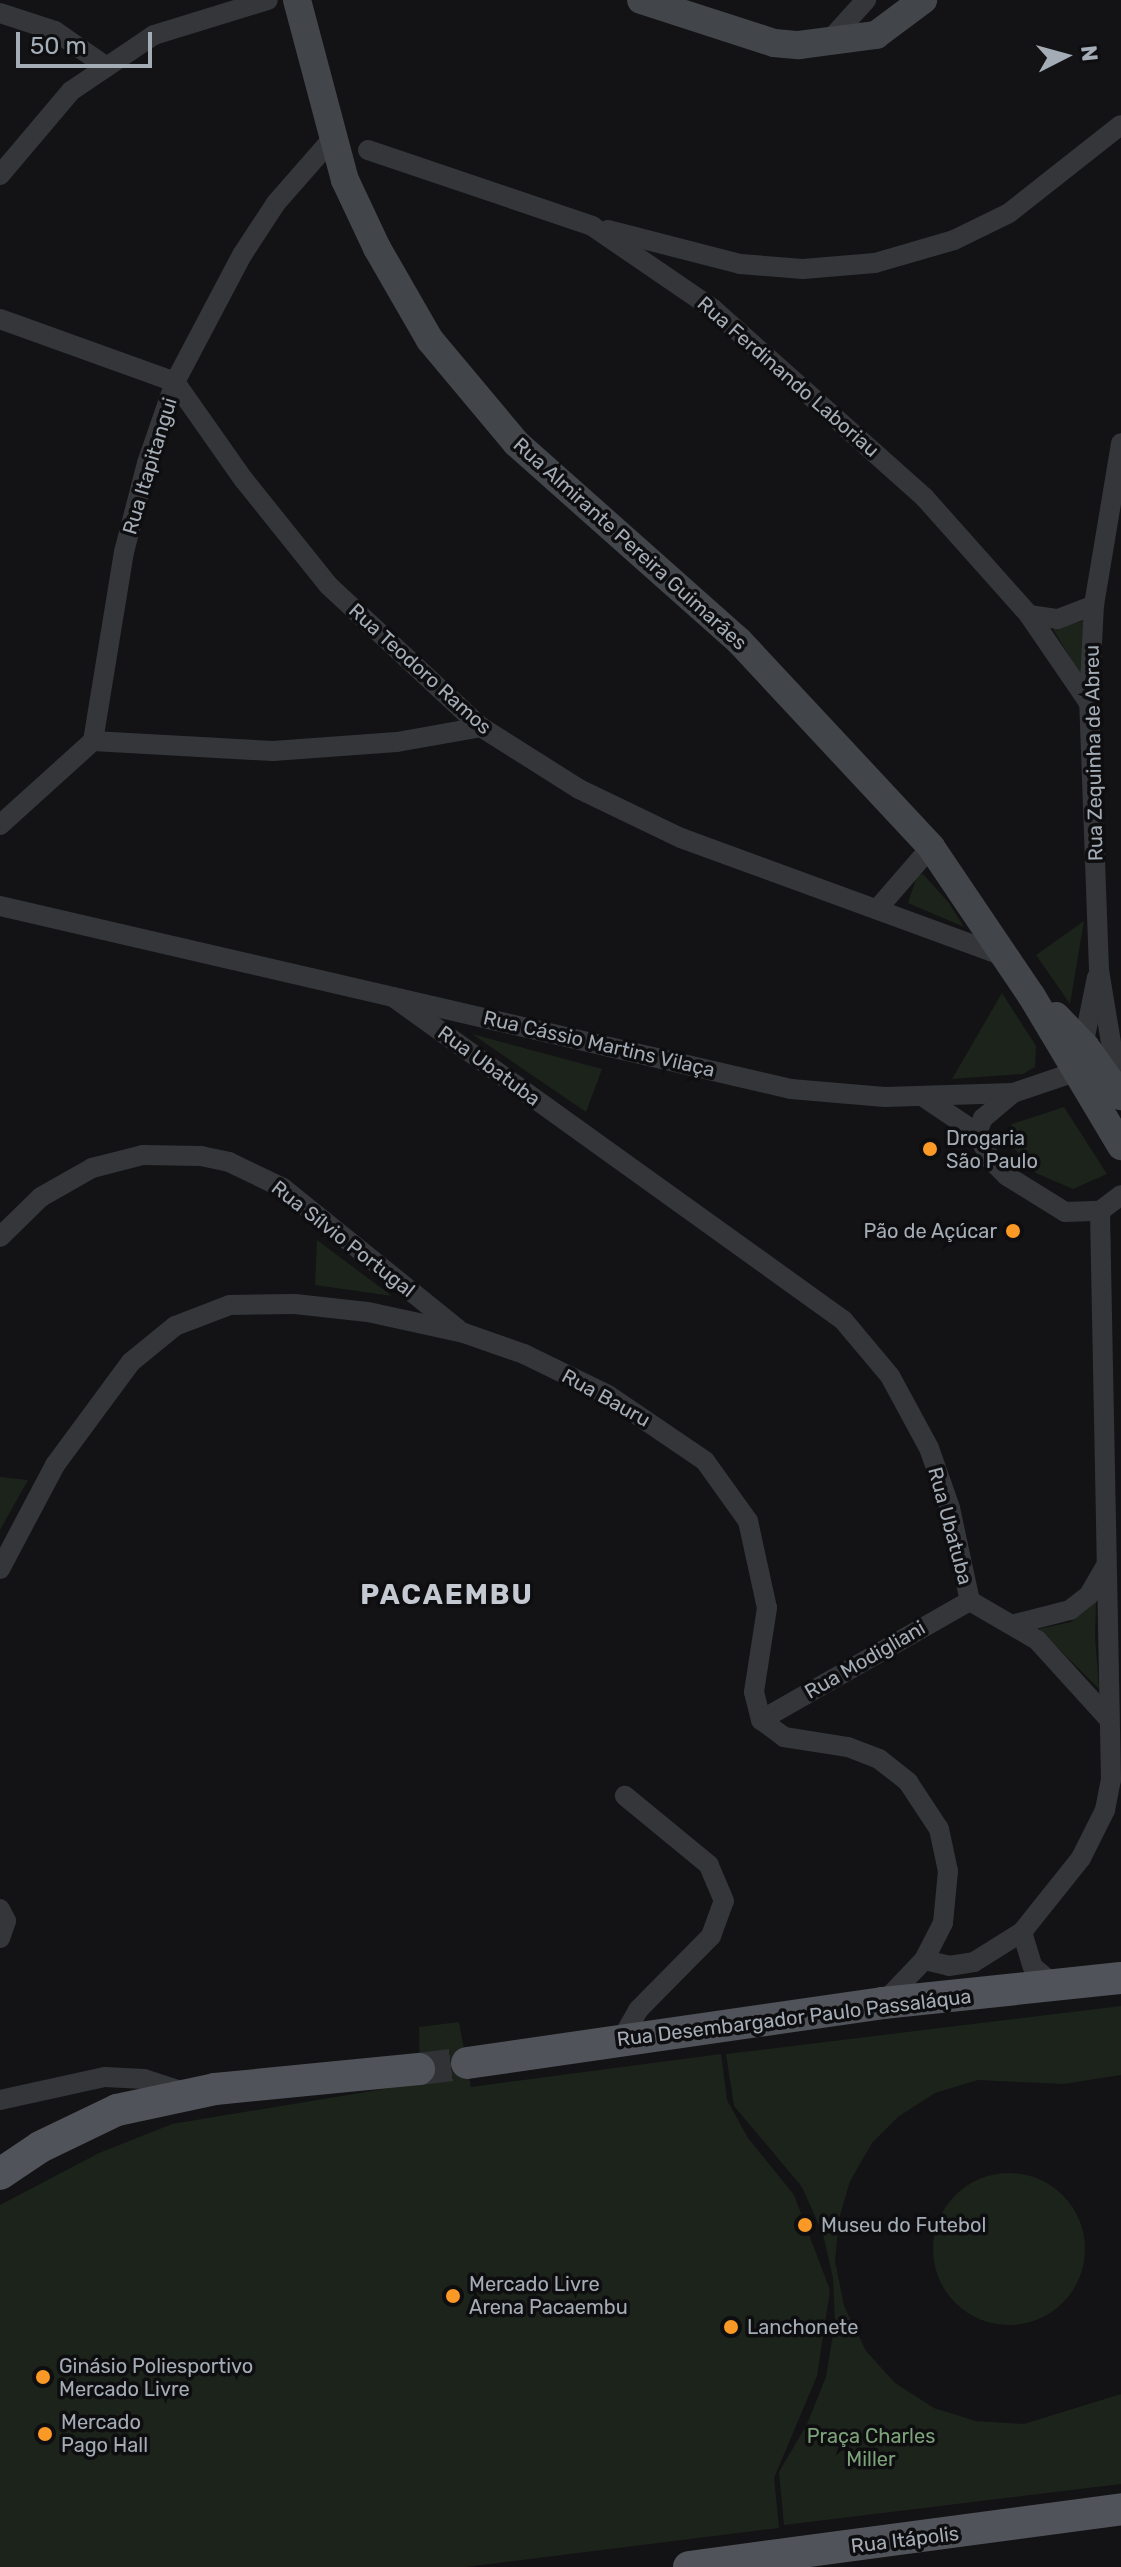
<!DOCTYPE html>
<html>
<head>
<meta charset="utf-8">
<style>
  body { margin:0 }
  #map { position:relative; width:1121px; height:2567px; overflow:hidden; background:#131315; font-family:Rubik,sans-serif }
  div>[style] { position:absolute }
  .green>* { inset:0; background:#1b231b }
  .round { border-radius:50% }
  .primary-tunnel>* { height:32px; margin-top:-16px; transform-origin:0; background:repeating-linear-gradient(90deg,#303235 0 32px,transparent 0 48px) }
  .street>* { height:20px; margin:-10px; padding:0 10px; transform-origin:10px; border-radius:10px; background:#34363a }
  .secondary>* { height:28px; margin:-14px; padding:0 14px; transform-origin:14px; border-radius:14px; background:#42454a }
  .primary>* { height:32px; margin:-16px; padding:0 16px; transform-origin:16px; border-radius:16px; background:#505359 }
  .dots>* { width:22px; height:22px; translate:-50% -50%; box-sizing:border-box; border:4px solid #0e0e10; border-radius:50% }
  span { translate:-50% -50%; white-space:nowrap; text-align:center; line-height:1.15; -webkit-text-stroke:7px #0e0e10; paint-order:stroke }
  .street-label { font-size:20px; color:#a4acb6 }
  .poi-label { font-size:20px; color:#a4acb6 }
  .left { translate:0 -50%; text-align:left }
  .right { translate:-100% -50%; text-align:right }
  .park-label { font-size:20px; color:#7ca27a }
  .district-label { font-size:28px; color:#c5cad2; font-weight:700; letter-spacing:2px }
  .north { position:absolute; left:1025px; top:16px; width:80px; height:80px; -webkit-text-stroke:6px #0e0e10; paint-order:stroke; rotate:84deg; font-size:22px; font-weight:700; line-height:32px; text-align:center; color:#a4acb6 }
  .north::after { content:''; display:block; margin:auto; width:28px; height:36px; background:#a4acb6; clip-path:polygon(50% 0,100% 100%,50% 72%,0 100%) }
  .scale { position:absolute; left:16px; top:32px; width:136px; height:36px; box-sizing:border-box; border:4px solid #a4acb6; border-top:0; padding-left:10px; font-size:24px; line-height:28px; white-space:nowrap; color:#a4acb6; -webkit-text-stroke:6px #0e0e10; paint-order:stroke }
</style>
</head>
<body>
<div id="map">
  <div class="green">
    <div style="clip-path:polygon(1083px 621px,1083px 679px,1053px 629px)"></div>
    <div style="clip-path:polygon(923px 874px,949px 903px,964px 927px,908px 903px,917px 876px)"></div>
    <div style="clip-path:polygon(1084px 921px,1070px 1004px,1036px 955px)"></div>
    <div style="clip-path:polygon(1002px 993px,1036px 1046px,1035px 1067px,1023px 1074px,952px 1079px)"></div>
    <div style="clip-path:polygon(472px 1034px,602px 1069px,586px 1112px)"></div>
    <div style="clip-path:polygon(1064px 1107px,1107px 1174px,1073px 1189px,1036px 1173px,1007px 1140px,1012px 1124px)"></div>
    <div style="clip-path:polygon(317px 1240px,392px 1296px,315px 1285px)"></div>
    <div style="clip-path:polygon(0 1477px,28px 1480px,0 1530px)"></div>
    <div style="clip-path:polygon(1096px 1602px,1095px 1637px,1099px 1689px,1039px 1629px,1071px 1622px)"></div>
    <div style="clip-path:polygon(1121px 2006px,1121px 2075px,1063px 2084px,978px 2080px,935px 2093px,898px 2117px,872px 2143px,850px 2181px,839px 2219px,835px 2261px,844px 2306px,866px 2351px,895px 2383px,934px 2408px,976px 2421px,1024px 2424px,1121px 2394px,1121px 2484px,784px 2525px,779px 2472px,807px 2424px,826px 2377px,835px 2322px,833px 2278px,823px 2234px,802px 2187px,734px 2106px,726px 2054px)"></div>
    <div style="clip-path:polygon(459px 2022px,471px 2087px,721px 2054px,727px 2100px,748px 2138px,794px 2195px,830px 2290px,817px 2376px,774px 2478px,779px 2528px,465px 2567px,0 2567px,0 2205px,99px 2153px,172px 2124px,420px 2083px,419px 2027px)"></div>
    <div class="round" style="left:933px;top:2173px;width:152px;height:152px"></div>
  </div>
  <div class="primary-tunnel">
    <div style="left:419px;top:2069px;width:48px;rotate:-7.1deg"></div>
  </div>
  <div class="street">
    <div style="left:0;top:13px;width:58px;rotate:18.1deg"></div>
    <div style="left:55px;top:31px;width:63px;rotate:34.7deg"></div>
    <div style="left:828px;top:42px;width:57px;rotate:-47.9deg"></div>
    <div style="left:368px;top:150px;width:237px;rotate:18.7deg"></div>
    <div style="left:592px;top:226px;width:147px;rotate:34.4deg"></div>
    <div style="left:713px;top:309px;width:283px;rotate:41.7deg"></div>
    <div style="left:924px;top:497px;width:158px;rotate:48.3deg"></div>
    <div style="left:1029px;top:615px;width:107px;rotate:55.7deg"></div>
    <div style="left:0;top:175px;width:110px;rotate:-49.8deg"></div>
    <div style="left:71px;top:91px;width:100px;rotate:-34deg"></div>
    <div style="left:154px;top:35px;width:119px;rotate:-17.1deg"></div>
    <div style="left:608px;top:230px;width:136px;rotate:14.4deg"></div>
    <div style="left:740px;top:264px;width:63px;rotate:4.5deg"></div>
    <div style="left:803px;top:269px;width:72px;rotate:-4.8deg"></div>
    <div style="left:875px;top:263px;width:82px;rotate:-16.2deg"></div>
    <div style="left:954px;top:240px;width:61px;rotate:-26.1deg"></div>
    <div style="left:1009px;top:213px;width:142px;rotate:-38.2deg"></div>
    <div style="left:0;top:319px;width:186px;rotate:19.8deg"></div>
    <div style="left:175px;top:382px;width:120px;rotate:54.9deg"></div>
    <div style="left:244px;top:480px;width:134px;rotate:51.3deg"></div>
    <div style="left:328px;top:585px;width:209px;rotate:42.9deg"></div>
    <div style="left:481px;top:727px;width:116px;rotate:32.3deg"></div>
    <div style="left:579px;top:789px;width:113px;rotate:25.7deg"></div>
    <div style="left:681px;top:838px;width:344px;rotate:20.1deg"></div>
    <div style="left:1029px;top:615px;width:29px;rotate:8deg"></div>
    <div style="left:1058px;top:619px;width:39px;rotate:-21deg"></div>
    <div style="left:93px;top:741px;width:180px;rotate:3.2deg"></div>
    <div style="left:273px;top:751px;width:124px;rotate:-4.2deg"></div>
    <div style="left:397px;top:742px;width:85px;rotate:-10.1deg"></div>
    <div style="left:0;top:825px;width:125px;rotate:-42.1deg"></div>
    <div style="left:93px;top:741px;width:192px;rotate:-80.7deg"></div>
    <div style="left:124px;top:552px;width:92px;rotate:-75.5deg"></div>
    <div style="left:147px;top:463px;width:86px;rotate:-70.9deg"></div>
    <div style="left:175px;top:382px;width:144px;rotate:-62.2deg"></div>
    <div style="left:242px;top:255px;width:62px;rotate:-56.8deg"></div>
    <div style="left:276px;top:203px;width:85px;rotate:-48.8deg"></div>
    <div style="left:0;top:906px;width:812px;rotate:13.03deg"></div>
    <div style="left:791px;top:1089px;width:94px;rotate:4.9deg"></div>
    <div style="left:885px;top:1097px;width:128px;rotate:-1.8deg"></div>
    <div style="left:879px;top:907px;width:79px;rotate:-49.1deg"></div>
    <div style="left:1097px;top:977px;width:96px;rotate:101.4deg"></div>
    <div style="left:1078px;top:1071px;width:69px;rotate:161.3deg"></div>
    <div style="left:1013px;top:1093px;width:39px;rotate:140deg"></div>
    <div style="left:983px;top:1118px;width:16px;rotate:112deg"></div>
    <div style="left:977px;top:1133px;width:30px;rotate:63deg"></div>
    <div style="left:991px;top:1160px;width:23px;rotate:45deg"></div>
    <div style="left:1007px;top:1176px;width:68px;rotate:31.8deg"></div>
    <div style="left:1065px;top:1212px;width:35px;rotate:-2deg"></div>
    <div style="left:1100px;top:1211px;width:26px;rotate:-37deg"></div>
    <div style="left:393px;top:997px;width:554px;rotate:35.67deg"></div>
    <div style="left:843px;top:1320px;width:73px;rotate:50deg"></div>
    <div style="left:890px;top:1376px;width:82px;rotate:61.6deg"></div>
    <div style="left:929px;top:1448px;width:64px;rotate:70.7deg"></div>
    <div style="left:950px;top:1508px;width:95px;rotate:77.9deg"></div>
    <div style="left:970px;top:1601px;width:78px;rotate:30.2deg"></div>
    <div style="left:1037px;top:1640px;width:105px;rotate:47.7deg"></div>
    <div style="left:1119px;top:1091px;width:123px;rotate:-99.4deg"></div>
    <div style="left:1099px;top:970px;width:267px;rotate:-92.1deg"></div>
    <div style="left:1089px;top:703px;width:98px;rotate:-87.1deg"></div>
    <div style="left:1094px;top:605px;width:164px;rotate:-80.5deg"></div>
    <div style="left:925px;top:1098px;width:63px;rotate:33.9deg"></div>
    <div style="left:0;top:1237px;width:57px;rotate:-44.3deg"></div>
    <div style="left:41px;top:1197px;width:59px;rotate:-29.6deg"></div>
    <div style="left:92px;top:1168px;width:53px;rotate:-14.3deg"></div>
    <div style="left:143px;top:1155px;width:58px;rotate:1deg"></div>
    <div style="left:201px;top:1156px;width:29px;rotate:12deg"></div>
    <div style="left:229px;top:1162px;width:60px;rotate:25.7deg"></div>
    <div style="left:283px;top:1188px;width:225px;rotate:38.9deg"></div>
    <div style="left:0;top:1569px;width:118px;rotate:-62.1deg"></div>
    <div style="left:55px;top:1465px;width:128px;rotate:-53.6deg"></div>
    <div style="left:131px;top:1362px;width:57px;rotate:-39.3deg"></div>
    <div style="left:175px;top:1326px;width:59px;rotate:-20.9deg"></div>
    <div style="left:230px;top:1305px;width:65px;rotate:-0.9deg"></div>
    <div style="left:295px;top:1304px;width:73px;rotate:6.3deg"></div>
    <div style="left:368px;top:1312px;width:98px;rotate:12.3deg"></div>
    <div style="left:464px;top:1333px;width:64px;rotate:19.3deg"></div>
    <div style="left:524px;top:1354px;width:93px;rotate:26deg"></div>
    <div style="left:608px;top:1395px;width:117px;rotate:34.2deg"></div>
    <div style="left:705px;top:1461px;width:74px;rotate:54.4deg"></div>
    <div style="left:748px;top:1521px;width:89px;rotate:77.7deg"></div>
    <div style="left:767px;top:1608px;width:85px;rotate:98.8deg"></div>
    <div style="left:754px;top:1692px;width:29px;rotate:76deg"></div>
    <div style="left:761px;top:1720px;width:29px;rotate:36deg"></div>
    <div style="left:784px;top:1737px;width:65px;rotate:8.9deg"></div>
    <div style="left:848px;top:1747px;width:33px;rotate:21deg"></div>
    <div style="left:879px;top:1759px;width:37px;rotate:38deg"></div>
    <div style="left:908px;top:1782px;width:56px;rotate:56.6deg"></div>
    <div style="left:939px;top:1829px;width:43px;rotate:77.9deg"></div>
    <div style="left:948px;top:1871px;width:52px;rotate:95.5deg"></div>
    <div style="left:943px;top:1923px;width:42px;rotate:117.2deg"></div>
    <div style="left:924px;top:1960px;width:59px;rotate:133.6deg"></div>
    <div style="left:1015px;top:1624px;width:57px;rotate:-14.3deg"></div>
    <div style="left:1070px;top:1610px;width:24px;rotate:-38deg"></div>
    <div style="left:1089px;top:1595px;width:34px;rotate:-60deg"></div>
    <div style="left:761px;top:1720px;width:241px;rotate:-29.7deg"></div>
    <div style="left:0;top:1909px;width:13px;rotate:63deg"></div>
    <div style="left:6px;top:1921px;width:18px;rotate:109deg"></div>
    <div style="left:1022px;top:1932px;width:37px;rotate:73deg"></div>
    <div style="left:1033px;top:1967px;width:30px;rotate:40deg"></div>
    <div style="left:924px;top:1960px;width:26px;rotate:13deg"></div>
    <div style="left:949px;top:1966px;width:25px;rotate:-9deg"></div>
    <div style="left:974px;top:1962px;width:57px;rotate:-32deg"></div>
    <div style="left:1022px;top:1932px;width:95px;rotate:-51.4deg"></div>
    <div style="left:1081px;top:1858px;width:54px;rotate:-63.4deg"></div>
    <div style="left:1105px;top:1810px;width:31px;rotate:-79deg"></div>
    <div style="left:1111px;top:1780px;width:569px;rotate:-91.11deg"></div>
    <div style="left:621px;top:2040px;width:34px;rotate:-60deg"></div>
    <div style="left:638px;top:2010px;width:104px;rotate:-45.4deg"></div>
    <div style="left:711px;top:1936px;width:37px;rotate:-70deg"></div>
    <div style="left:724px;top:1901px;width:39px;rotate:-113deg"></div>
    <div style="left:709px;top:1865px;width:109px;rotate:-140.6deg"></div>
    <div style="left:0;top:2100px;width:107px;rotate:-12.4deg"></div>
    <div style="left:105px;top:2077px;width:39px;rotate:3deg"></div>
    <div style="left:144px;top:2079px;width:42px;rotate:18deg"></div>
  </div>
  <div class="secondary">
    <div style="left:297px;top:0;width:186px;rotate:75.1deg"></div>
    <div style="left:345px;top:180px;width:75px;rotate:64.8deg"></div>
    <div style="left:377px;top:248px;width:106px;rotate:60.1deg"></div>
    <div style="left:430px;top:340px;width:134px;rotate:50.1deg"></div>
    <div style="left:516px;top:443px;width:298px;rotate:41.6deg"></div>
    <div style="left:739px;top:641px;width:282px;rotate:47deg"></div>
    <div style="left:931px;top:847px;width:179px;rotate:56deg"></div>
    <div style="left:1031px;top:995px;width:176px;rotate:59.2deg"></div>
    <div style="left:641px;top:0;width:140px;rotate:17.9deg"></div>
    <div style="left:774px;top:43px;width:25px;rotate:5deg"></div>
    <div style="left:799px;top:45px;width:78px;rotate:-7.4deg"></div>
    <div style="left:876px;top:35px;width:59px;rotate:-36.7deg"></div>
    <div style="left:1056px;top:1016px;width:42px;rotate:46deg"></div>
    <div style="left:1085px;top:1046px;width:62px;rotate:54.2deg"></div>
  </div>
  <div class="primary">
    <div style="left:467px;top:2063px;width:420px;rotate:-8.2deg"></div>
    <div style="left:883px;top:2003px;width:239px;rotate:-6deg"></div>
    <div style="left:0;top:2174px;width:48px;rotate:-34deg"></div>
    <div style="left:40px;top:2147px;width:85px;rotate:-25.7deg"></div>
    <div style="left:117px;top:2110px;width:100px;rotate:-12.1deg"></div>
    <div style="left:215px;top:2089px;width:205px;rotate:-5.6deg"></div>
    <div style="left:689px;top:2567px;width:436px;rotate:-7.6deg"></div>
  </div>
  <div class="dots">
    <div style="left:930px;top:1149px;background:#fa9926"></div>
    <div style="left:1013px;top:1231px;background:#fa9926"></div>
    <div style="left:805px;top:2225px;background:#fa9926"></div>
    <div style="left:453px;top:2296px;background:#fa9926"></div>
    <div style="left:731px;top:2327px;background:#fa9926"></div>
    <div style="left:43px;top:2377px;background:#fa9926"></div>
    <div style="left:45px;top:2434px;background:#fa9926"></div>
  </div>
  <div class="street-label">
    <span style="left:788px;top:377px;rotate:41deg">Rua Ferdinando Laboriau</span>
    <span style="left:150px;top:466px;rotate:-73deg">Rua Itapitangui</span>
    <span style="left:630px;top:544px;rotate:42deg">Rua Almirante Pereira Guimarães</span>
    <span style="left:420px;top:669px;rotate:42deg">Rua Teodoro Ramos</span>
    <span style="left:1094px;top:753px;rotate:-91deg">Rua Zequinha de Abreu</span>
    <span style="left:599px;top:1044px;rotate:13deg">Rua Cássio Martins Vilaça</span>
    <span style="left:489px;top:1066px;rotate:36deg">Rua Ubatuba</span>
    <span style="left:343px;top:1239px;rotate:38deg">Rua Sílvio Portugal</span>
    <span style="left:606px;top:1398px;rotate:29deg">Rua Bauru</span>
    <span style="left:950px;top:1526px;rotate:75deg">Rua Ubatuba</span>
    <span style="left:865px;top:1660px;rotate:-30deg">Rua Modigliani</span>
    <span style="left:794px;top:2018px;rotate:-7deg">Rua Desembargador Paulo Passaláqua</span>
    <span style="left:905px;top:2540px;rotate:-7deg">Rua Itápolis</span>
  </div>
  <div class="poi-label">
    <span class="left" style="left:946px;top:1150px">Drogaria<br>São Paulo</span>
    <span class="right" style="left:997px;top:1231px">Pão de Açúcar</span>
    <span class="left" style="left:821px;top:2225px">Museu do Futebol</span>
    <span class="left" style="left:469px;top:2296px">Mercado Livre<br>Arena Pacaembu</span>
    <span class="left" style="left:747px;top:2327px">Lanchonete</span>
    <span class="left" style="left:59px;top:2378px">Ginásio Poliesportivo<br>Mercado Livre</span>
    <span class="left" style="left:61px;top:2434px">Mercado<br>Pago Hall</span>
  </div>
  <div class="park-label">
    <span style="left:871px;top:2448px">Praça Charles<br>Miller</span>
  </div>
  <div class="district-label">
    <span style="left:447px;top:1595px">PACAEMBU</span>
  </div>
  <div class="north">N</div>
  <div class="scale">50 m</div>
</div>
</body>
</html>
